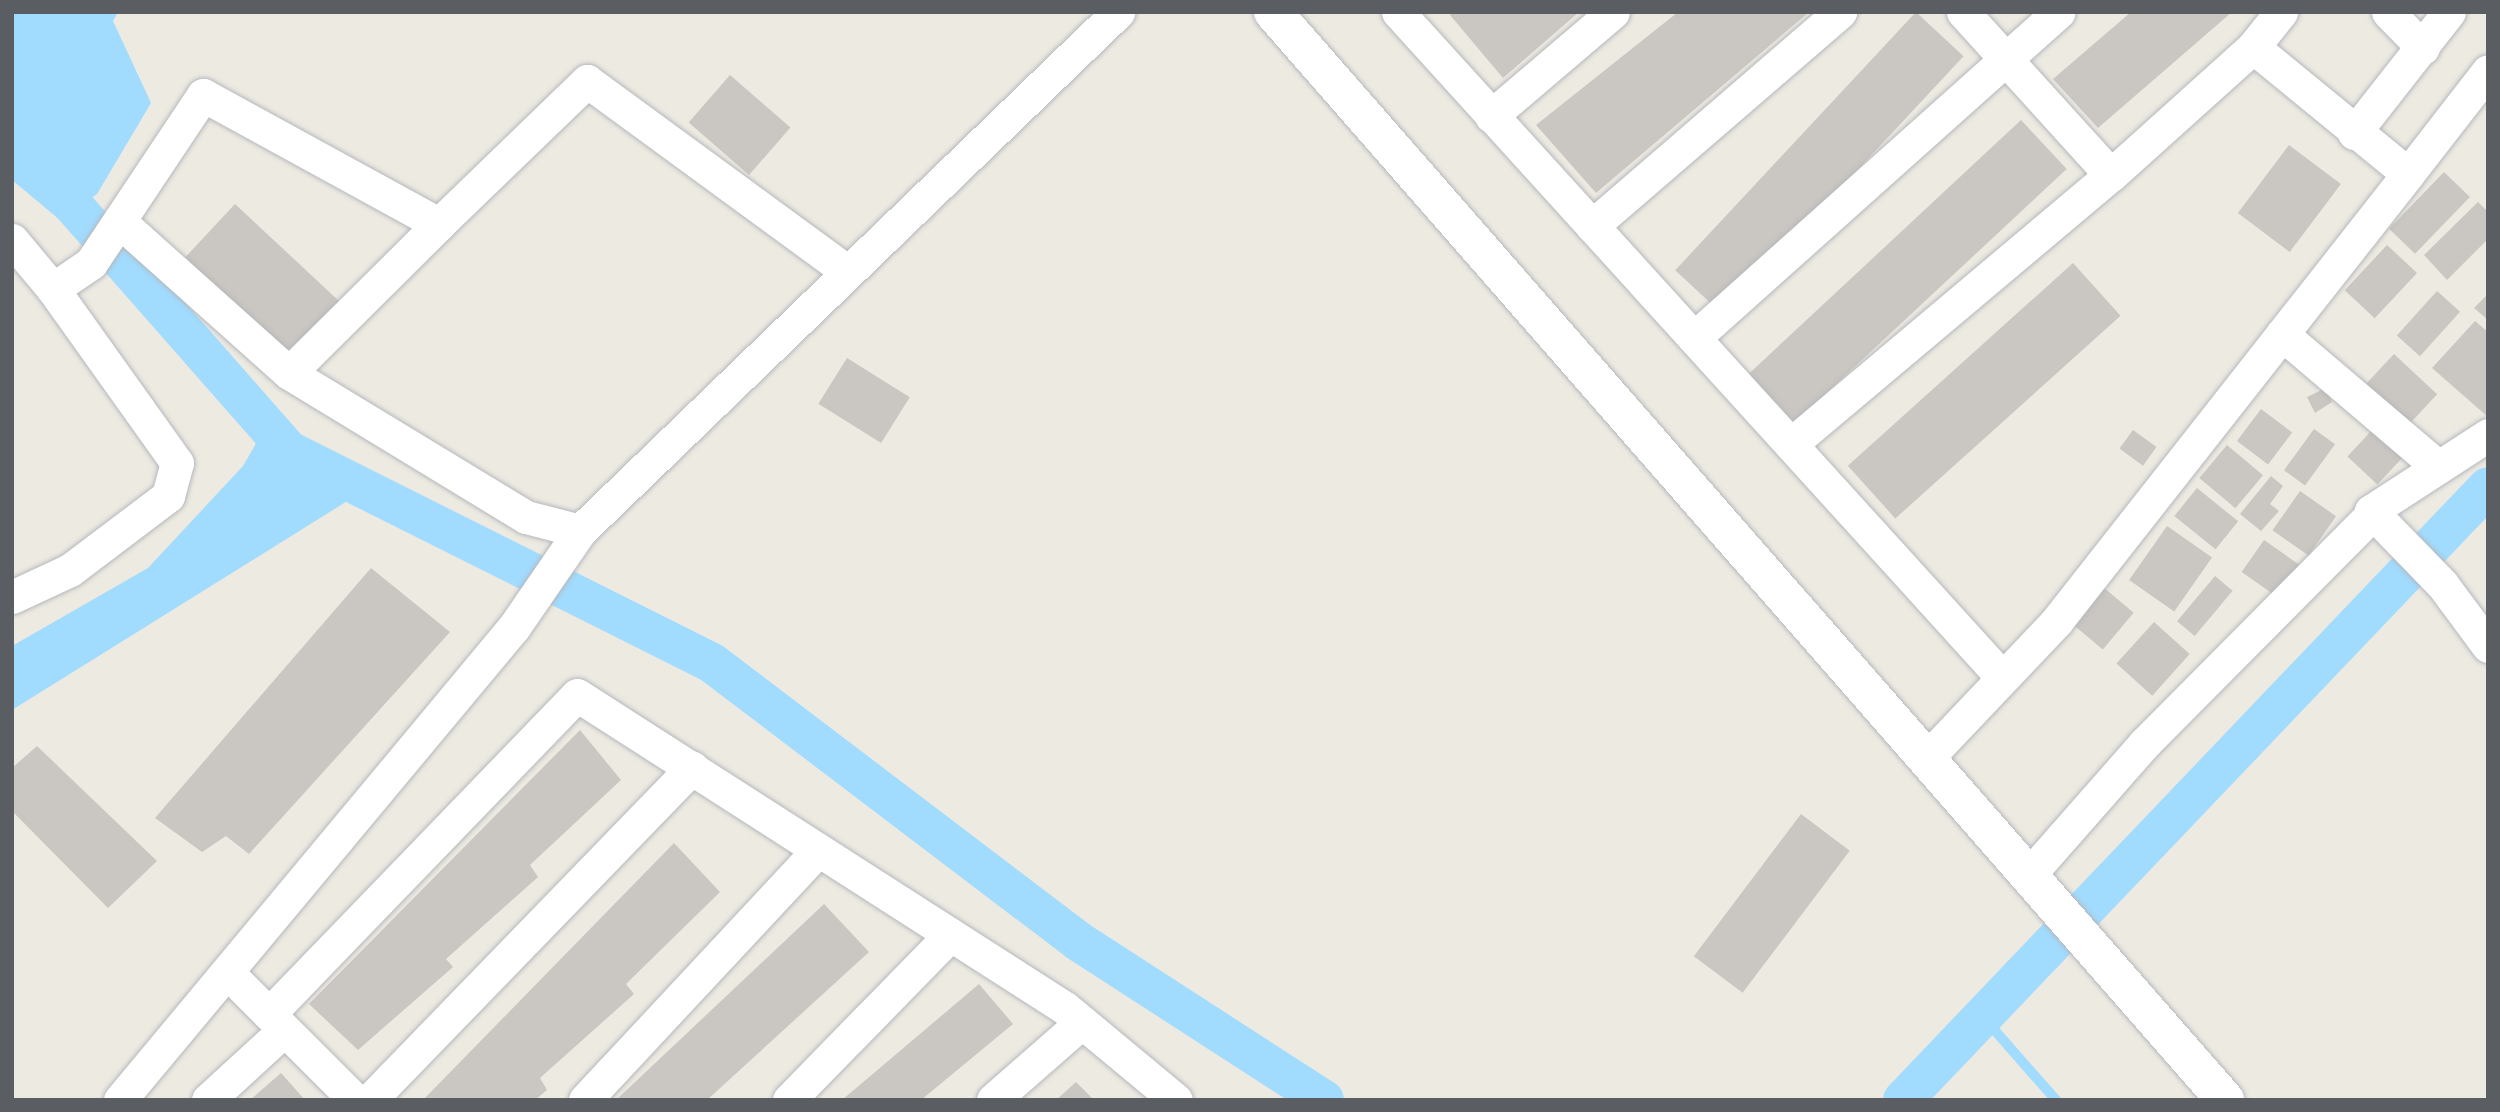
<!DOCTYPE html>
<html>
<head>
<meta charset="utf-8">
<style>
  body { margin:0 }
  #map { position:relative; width:2500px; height:1112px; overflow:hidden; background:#edeae2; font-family:"PT Sans Narrow",sans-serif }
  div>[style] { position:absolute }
  .water>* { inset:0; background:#a1dbfe }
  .stream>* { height:10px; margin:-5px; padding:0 5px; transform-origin:5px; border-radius:5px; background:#a1dbfe }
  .canal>* { height:40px; margin:-20px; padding:0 20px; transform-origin:20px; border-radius:20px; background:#a1dbfe }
  .building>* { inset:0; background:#cac6c1; transform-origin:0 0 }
  .roads { filter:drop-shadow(0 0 2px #b5b8bc) drop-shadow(0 0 2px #b5b8bc) }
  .minor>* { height:33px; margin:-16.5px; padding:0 16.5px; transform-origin:16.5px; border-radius:16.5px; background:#fff }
  .tertiary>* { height:38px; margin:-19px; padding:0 19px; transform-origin:19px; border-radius:19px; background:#fff }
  span { translate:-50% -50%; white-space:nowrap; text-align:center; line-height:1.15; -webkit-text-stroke:5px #fff; paint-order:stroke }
  .frame { position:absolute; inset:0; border:14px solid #5a5e63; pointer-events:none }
</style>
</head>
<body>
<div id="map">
  <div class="water">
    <div style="clip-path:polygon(12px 12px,118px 12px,113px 21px,151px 103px,97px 194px,60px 220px,12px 180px)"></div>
    <div style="clip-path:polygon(266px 426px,365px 490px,12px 710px,12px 646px,148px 568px,243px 466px)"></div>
  </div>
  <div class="stream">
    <div style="left:1983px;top:1017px;width:111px;rotate:48.7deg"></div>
  </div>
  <div class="canal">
    <div style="left:12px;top:148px;width:70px;rotate:42.1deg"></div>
    <div style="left:64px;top:195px;width:341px;rotate:48.7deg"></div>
    <div style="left:289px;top:451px;width:473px;rotate:26.6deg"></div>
    <div style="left:712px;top:663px;width:460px;rotate:37.2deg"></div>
    <div style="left:1078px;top:941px;width:293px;rotate:32.9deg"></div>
    <div style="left:1903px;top:1100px;width:847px;rotate:-46.34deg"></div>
  </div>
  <div class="building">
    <div style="clip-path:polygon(1453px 12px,1579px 12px,1503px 78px,1450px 15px)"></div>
    <div style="clip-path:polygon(1678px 12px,1809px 12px,1596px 193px,1536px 125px)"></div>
    <div style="left:1916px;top:12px;width:65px;height:353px;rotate:43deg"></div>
    <div style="clip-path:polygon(2131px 12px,2232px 12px,2098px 128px,2053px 79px)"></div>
    <div style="left:730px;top:75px;width:80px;height:63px;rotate:41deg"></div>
    <div style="left:2021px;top:120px;width:67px;height:372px;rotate:47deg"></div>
    <div style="left:2289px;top:145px;width:65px;height:85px;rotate:37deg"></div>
    <div style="left:2444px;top:172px;width:36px;height:79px;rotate:44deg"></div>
    <div style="clip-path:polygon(2478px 202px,2488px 212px,2488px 239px,2447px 280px,2424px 255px)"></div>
    <div style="left:235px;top:204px;width:152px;height:73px;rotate:43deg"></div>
    <div style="left:2387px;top:245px;width:41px;height:62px;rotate:43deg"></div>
    <div style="left:2073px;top:263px;width:71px;height:303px;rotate:48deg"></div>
    <div style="left:2437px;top:291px;width:31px;height:60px;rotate:42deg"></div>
    <div style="clip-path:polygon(2488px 294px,2488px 320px,2474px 308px)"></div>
    <div style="clip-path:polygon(2475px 321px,2488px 332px,2488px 417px,2432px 368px)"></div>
    <div style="left:2394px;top:354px;width:59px;height:47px;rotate:43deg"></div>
    <div style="left:847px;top:358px;width:74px;height:54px;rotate:32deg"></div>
    <div style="clip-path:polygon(2326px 388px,2332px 402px,2315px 413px,2307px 397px)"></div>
    <div style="left:2261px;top:409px;width:39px;height:40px;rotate:37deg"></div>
    <div style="left:2374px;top:428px;width:41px;height:39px;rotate:43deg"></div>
    <div style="left:2314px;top:429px;width:26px;height:51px;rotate:36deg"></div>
    <div style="left:2133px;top:430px;width:29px;height:23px;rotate:36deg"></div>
    <div style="left:2227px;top:445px;width:47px;height:43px;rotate:40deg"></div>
    <div style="clip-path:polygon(2271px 476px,2283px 486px,2270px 504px,2279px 511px,2261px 531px,2240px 514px)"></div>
    <div style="left:2197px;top:488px;width:53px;height:36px;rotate:39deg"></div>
    <div style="left:2300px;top:491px;width:44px;height:48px;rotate:35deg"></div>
    <div style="left:2167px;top:526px;width:55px;height:66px;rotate:35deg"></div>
    <div style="left:2264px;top:540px;width:50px;height:39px;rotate:35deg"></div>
    <div style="clip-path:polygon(371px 568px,450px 632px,249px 854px,226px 836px,202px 852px,155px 818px)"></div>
    <div style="left:2215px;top:576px;width:23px;height:59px;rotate:40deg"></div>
    <div style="left:2103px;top:587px;width:40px;height:48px;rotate:40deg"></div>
    <div style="left:2154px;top:622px;width:48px;height:56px;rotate:42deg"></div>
    <div style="clip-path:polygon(580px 730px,621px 780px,530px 865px,538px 877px,446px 959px,453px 967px,358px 1050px,309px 1004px)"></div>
    <div style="clip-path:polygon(37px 746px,157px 861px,108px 908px,12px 811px,12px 768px)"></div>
    <div style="left:1801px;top:814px;width:61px;height:178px;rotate:37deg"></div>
    <div style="clip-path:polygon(674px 843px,720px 892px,626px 984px,634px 994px,540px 1078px,547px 1090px,535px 1100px,423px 1100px)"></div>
    <div style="clip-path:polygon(824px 904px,869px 952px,707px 1100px,616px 1100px)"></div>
    <div style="clip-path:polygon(979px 984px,1013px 1024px,921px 1100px,842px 1100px)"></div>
    <div style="clip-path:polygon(281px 1073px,305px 1100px,250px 1100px)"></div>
    <div style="clip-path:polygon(1076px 1082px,1094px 1100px,1056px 1100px)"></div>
  </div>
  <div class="roads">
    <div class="minor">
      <div style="left:1398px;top:12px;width:897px;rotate:47.76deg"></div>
      <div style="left:1963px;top:12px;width:220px;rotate:47.8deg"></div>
      <div style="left:2388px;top:12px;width:50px;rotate:45.8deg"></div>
      <div style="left:2253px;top:47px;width:45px;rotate:-51.3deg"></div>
      <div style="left:1491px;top:116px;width:160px;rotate:-40.4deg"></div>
      <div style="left:2354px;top:133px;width:154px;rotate:-51.9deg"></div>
      <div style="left:2408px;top:174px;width:130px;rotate:-52.2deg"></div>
      <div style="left:119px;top:221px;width:228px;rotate:41.8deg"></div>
      <div style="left:439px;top:224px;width:211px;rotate:135.2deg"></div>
      <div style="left:289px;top:373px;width:277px;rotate:31.3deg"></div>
      <div style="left:526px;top:517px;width:56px;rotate:14.5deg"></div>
      <div style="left:1592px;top:226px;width:328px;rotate:-40.8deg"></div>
      <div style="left:12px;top:240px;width:64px;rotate:50.1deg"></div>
      <div style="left:2282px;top:334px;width:205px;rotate:40.4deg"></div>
      <div style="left:1694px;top:338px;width:489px;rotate:-41.8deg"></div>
      <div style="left:2488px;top:435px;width:140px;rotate:147deg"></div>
      <div style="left:2371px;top:511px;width:102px;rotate:45.8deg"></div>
      <div style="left:2442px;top:584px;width:77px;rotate:53.4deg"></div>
      <div style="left:1791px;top:444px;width:418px;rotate:-40.1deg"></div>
      <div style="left:2111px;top:175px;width:191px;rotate:-42deg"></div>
      <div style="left:2253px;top:47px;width:200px;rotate:39.3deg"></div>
      <div style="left:2408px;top:174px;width:570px;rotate:128.16deg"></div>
      <div style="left:2056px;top:622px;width:189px;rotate:133.5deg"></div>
      <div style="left:12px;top:597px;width:64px;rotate:-25deg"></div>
      <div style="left:70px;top:570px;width:123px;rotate:-37.1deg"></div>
      <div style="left:168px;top:496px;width:34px;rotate:-75deg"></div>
      <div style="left:177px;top:463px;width:214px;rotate:-125.5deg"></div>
      <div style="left:53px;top:289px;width:46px;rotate:-34.4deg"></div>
      <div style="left:91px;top:263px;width:202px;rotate:-56.3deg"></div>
      <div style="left:203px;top:95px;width:269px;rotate:28.7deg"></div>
      <div style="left:439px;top:224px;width:206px;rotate:-44deg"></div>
      <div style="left:587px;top:81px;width:323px;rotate:36.2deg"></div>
      <div style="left:2028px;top:876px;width:176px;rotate:-48.7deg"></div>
      <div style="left:2144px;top:744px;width:325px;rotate:-45.2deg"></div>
      <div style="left:227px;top:972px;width:181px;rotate:45deg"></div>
      <div style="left:269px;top:1014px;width:443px;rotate:-46deg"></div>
      <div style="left:577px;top:695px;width:580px;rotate:32.68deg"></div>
      <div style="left:1065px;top:1008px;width:144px;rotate:39.7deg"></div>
      <div style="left:120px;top:1100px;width:616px;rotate:-50.21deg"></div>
      <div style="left:514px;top:627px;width:116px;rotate:-55.5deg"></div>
      <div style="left:580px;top:531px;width:748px;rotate:-43.97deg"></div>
      <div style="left:208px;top:1100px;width:103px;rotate:-42.6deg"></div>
      <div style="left:370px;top:1100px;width:463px;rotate:-45.9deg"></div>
      <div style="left:585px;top:1100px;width:342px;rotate:-47deg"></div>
      <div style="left:789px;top:1100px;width:231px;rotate:-45.7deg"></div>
      <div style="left:993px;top:1100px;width:118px;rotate:-41.2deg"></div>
    </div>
    <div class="tertiary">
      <div style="left:1273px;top:12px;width:1446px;rotate:48.81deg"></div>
    </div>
  </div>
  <div class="frame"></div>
</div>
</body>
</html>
